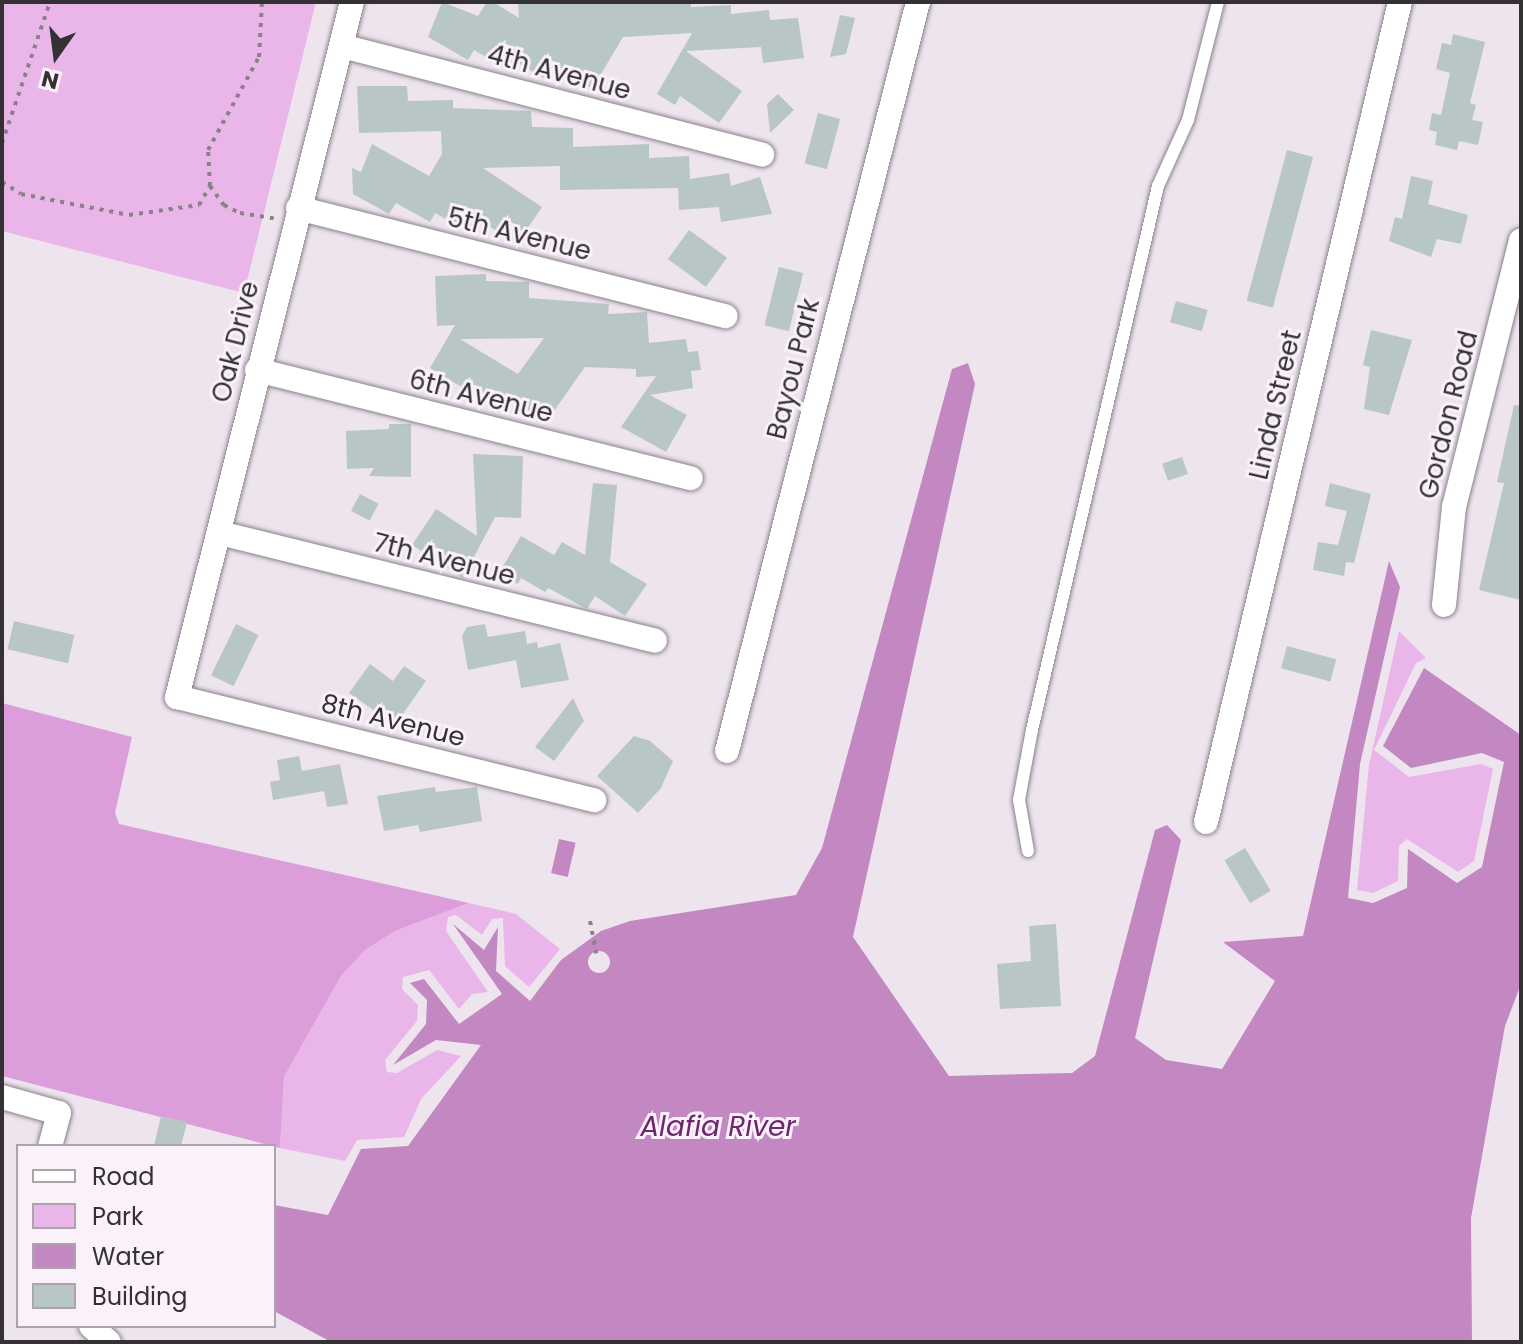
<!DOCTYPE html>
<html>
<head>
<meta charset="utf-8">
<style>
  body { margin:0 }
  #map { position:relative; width:1523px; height:1344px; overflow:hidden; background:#ede4ed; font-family:Poppins,sans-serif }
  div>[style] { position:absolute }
  .green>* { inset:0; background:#eab5e8 }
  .forest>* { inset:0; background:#dc9edb }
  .water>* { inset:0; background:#c387c2; transform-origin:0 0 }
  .pier>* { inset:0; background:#ede4ed }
  .round { border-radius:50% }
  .building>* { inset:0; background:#b9c6c7; transform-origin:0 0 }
  .path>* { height:4px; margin-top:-2px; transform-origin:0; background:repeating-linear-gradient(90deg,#898389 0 4px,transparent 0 10px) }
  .roads { filter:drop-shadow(0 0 2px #8a828a) drop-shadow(0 0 2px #8a828a) }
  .lane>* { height:12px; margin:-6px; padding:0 6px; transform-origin:6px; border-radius:6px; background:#fff }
  .street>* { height:24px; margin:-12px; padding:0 12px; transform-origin:12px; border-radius:12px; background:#fff }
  span { translate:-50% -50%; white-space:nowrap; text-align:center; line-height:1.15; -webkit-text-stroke:6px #faf1fa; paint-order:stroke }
  .street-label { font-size:26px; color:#343134 }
  .water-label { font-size:28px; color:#6e266f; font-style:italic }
  .frame { position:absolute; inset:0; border:4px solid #343134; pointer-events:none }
  .legend { position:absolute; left:16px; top:1144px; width:260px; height:184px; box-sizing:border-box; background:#faf1fa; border:2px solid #aba4ab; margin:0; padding:10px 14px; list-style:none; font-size:24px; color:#343134 }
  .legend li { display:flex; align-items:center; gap:16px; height:40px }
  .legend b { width:40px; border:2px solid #aba4ab }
  .north { position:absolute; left:16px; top:16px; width:80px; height:80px; -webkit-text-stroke:6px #faf1fa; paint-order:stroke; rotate:194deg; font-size:22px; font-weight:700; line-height:32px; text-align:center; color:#343134 }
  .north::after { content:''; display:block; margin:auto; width:28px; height:36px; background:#343134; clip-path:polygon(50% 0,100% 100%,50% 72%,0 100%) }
</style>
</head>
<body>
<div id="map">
  <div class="green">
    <div style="clip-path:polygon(2px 2px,316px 2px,244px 293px,2px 231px)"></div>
    <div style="clip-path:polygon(1399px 631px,1426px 658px,1416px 663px,1374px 750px,1409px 777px,1481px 764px,1493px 769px,1474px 861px,1458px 872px,1407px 839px,1399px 846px,1398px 881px,1373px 893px,1357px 890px,1369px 765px)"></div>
    <div style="clip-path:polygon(469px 903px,516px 914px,560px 949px,529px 987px,505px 966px,503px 918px,492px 919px,482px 935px,456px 915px,448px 917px,446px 931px,488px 992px,472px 994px,459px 1009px,429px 970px,403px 977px,402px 989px,418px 1005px,417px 1021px,385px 1060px,387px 1072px,397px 1073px,437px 1050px,461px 1056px,421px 1099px,404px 1137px,357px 1140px,345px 1161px,280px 1148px,284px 1077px,341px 976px,365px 950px,395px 931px)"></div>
  </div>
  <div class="forest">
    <div style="clip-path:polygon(2px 703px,132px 737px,115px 813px,119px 824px,469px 903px,395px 931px,365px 950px,341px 976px,284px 1077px,280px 1148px,2px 1076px)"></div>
  </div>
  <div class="water">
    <div style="clip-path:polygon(968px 363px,975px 384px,853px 937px,949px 1076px,1072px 1073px,1095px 1056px,1155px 830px,1167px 825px,1181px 840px,1135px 1038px,1166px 1060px,1222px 1069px,1275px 981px,1223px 942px,1303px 936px,1389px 561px,1400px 587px,1360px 764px,1348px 898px,1373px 903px,1407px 888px,1408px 849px,1457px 883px,1482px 867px,1504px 762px,1482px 753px,1411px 768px,1383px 746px,1424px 668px,1521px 735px,1521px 984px,1505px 1026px,1471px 1218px,1472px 1342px,331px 1342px,274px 1311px,274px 1205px,328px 1215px,361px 1149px,408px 1146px,481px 1045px,436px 1040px,393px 1065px,426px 1024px,427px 1000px,410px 983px,424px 979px,459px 1024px,502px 994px,453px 924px,484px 950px,498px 927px,496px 971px,530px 1001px,561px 960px,601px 931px,630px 921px,796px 895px,822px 848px,952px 369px)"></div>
    <div style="left:559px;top:839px;width:17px;height:35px;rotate:13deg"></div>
  </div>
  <div class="pier">
    <div class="round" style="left:588px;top:951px;width:22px;height:22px"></div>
  </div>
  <div class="building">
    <div style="clip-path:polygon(442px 2px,478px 16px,487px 2px,493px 2px,519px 18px,518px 2px,691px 2px,691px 7px,731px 5px,731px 14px,769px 10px,770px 20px,798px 18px,804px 58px,763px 63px,761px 47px,686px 51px,742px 91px,719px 123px,680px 96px,675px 105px,657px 94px,692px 33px,623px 37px,592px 89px,554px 66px,546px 79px,514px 61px,509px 70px,474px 50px,468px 60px,428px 37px)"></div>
    <div style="clip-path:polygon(840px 15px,855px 18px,846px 54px,830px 57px)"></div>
    <div style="clip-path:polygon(1453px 34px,1485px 42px,1470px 103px,1476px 105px,1472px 120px,1483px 122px,1478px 145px,1459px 141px,1457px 150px,1435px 145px,1437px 132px,1429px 130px,1432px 113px,1441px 115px,1450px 73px,1436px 69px,1442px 43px,1451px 45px)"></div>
    <div style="clip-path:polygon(357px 86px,407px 86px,408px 101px,453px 100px,453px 108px,531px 111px,532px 127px,573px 128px,573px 147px,649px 144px,649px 158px,689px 156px,690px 179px,729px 173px,731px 186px,760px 177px,772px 214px,721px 222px,719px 207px,679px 210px,678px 188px,560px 190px,560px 166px,483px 168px,542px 207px,517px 244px,476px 218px,469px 232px,435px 213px,430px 222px,396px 203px,389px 214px,353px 194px,352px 168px,361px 172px,372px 144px,429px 176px,442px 154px,441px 131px,359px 133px)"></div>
    <div style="clip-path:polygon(778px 94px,794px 110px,770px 133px,767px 104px)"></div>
    <div style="left:818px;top:113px;width:23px;height:52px;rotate:15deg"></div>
    <div style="left:1287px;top:150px;width:27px;height:156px;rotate:15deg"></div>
    <div style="clip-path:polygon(1411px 176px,1433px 181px,1428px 204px,1468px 215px,1461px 244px,1437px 239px,1431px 257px,1389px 241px,1395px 217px,1402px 219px)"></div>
    <div style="left:689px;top:230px;width:47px;height:36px;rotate:36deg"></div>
    <div style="left:779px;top:267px;width:25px;height:60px;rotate:14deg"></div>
    <div style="clip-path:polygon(evenodd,486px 274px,486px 281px,529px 282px,529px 298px,609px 304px,608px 314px,647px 312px,649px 343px,686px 339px,688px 352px,698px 351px,701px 370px,691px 371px,693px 388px,650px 395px,687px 415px,666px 452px,621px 427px,656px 376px,636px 377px,636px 369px,585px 367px,546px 422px,514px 400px,505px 413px,430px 368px,455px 325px,437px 326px,435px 276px,486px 274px,544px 338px,518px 374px,460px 339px,544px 338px)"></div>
    <div style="left:1176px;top:301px;width:33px;height:22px;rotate:16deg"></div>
    <div style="clip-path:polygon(1371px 330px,1412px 340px,1389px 415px,1364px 409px,1370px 367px,1363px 365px)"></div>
    <div style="clip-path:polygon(1514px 405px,1521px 406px,1521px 600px,1479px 590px,1504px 483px,1497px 482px)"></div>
    <div style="clip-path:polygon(389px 424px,411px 424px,411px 477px,369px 476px,374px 468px,347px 469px,346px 431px,389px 429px)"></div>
    <div style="clip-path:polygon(473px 454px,523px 456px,521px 518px,495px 517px,463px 578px,412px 545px,436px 509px,477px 536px)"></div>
    <div style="left:1182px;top:457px;width:18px;height:21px;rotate:71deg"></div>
    <div style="clip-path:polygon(593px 483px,617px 485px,610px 562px,647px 584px,625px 616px,595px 596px,587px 609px,548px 588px,545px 592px,521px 578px,518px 584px,499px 573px,521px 536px,554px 555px,562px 542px,585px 555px)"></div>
    <div style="clip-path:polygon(1330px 483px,1371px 494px,1354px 563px,1346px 562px,1344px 576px,1313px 570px,1318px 542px,1338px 545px,1347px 511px,1325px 506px)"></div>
    <div style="left:360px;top:494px;width:21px;height:19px;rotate:28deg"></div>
    <div style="left:14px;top:621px;width:62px;height:29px;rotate:13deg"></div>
    <div style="left:236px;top:624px;width:25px;height:57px;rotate:26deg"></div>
    <div style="clip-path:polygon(485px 624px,488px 637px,525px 631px,527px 644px,537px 642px,538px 648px,560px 643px,569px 680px,521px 688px,516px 660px,468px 670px,462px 636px,467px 627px)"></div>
    <div style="left:1287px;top:646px;width:51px;height:23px;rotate:15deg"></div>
    <div style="clip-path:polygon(370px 664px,393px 681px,404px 666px,426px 681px,395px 725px,349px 693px)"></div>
    <div style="clip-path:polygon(573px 698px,584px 721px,554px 761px,535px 747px)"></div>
    <div style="clip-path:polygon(634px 736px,650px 741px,673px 761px,661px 788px,638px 813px,597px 776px)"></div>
    <div style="clip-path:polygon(299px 756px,302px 771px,340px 764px,348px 804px,327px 807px,324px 791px,273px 800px,270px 782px,280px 780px,277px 760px)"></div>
    <div style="clip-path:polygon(435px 787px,436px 792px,477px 787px,482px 821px,420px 832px,418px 825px,384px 831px,377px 796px)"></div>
    <div style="left:1245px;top:848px;width:50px;height:24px;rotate:59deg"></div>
    <div style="clip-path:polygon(1056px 924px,1061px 1006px,1000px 1009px,997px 964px,1031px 961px,1029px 926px)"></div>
    <div style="clip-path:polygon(161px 1116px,187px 1122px,181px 1146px,154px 1146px)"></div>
  </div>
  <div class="path">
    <div style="left:2px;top:143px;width:149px;rotate:-71.2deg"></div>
    <div style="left:2px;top:182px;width:22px;rotate:32deg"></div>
    <div style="left:21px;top:194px;width:110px;rotate:11deg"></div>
    <div style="left:129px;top:215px;width:71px;rotate:-8.1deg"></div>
    <div style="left:199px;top:205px;width:22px;rotate:-60deg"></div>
    <div style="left:210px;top:186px;width:36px;rotate:-93deg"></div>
    <div style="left:208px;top:150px;width:106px;rotate:-61.3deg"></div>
    <div style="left:259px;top:57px;width:55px;rotate:-86.9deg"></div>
    <div style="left:210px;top:186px;width:24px;rotate:54deg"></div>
    <div style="left:224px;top:205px;width:18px;rotate:27deg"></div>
    <div style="left:240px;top:213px;width:36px;rotate:9deg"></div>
    <div style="left:590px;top:921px;width:33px;rotate:79deg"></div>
  </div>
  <div class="roads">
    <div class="lane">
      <div style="left:1028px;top:851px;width:52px;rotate:-100deg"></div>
      <div style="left:1019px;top:800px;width:71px;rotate:-79.5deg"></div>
      <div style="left:1032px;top:730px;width:558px;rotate:-76.96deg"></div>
      <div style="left:1158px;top:186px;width:72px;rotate:-65.6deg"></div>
      <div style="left:1188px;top:120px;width:122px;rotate:-75.7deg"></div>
    </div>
    <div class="street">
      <div style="left:352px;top:2px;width:717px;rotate:104.13deg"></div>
      <div style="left:177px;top:697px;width:430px;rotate:13.9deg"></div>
      <div style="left:342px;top:46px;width:434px;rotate:14.5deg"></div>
      <div style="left:298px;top:208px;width:441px;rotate:14.2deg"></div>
      <div style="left:257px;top:370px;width:447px;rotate:14deg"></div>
      <div style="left:220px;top:533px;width:448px;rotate:13.9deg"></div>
      <div style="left:1444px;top:605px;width:99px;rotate:-84.2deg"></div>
      <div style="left:1454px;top:507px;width:275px;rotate:-75.9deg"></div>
      <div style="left:727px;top:751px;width:773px;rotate:-75.69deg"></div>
      <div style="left:1206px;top:822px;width:843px;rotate:-76.69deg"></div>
      <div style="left:2px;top:1097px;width:59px;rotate:15.7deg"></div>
      <div style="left:59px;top:1113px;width:34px;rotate:105deg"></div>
      <div style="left:91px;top:1326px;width:24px;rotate:42deg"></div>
    </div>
  </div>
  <div class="street-label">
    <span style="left:559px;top:73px;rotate:15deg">4th Avenue</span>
    <span style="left:519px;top:235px;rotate:14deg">5th Avenue</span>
    <span style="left:236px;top:342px;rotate:-76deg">Oak Drive</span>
    <span style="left:794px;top:369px;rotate:-76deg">Bayou Park</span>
    <span style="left:481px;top:397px;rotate:14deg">6th Avenue</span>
    <span style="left:1276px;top:405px;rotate:-77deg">Linda Street</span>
    <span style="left:1449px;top:415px;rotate:-76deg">Gordon Road</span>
    <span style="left:444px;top:560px;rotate:14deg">7th Avenue</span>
    <span style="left:393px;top:721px;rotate:14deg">8th Avenue</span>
  </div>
  <div class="water-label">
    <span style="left:718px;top:1127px">Alafia River</span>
  </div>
  <div class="frame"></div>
  <ul class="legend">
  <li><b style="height:10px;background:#fff"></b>Road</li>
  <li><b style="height:22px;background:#eab5e8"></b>Park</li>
  <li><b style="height:22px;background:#c387c2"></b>Water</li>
  <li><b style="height:22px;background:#b9c6c7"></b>Building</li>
  </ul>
  <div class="north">N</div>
</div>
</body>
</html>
